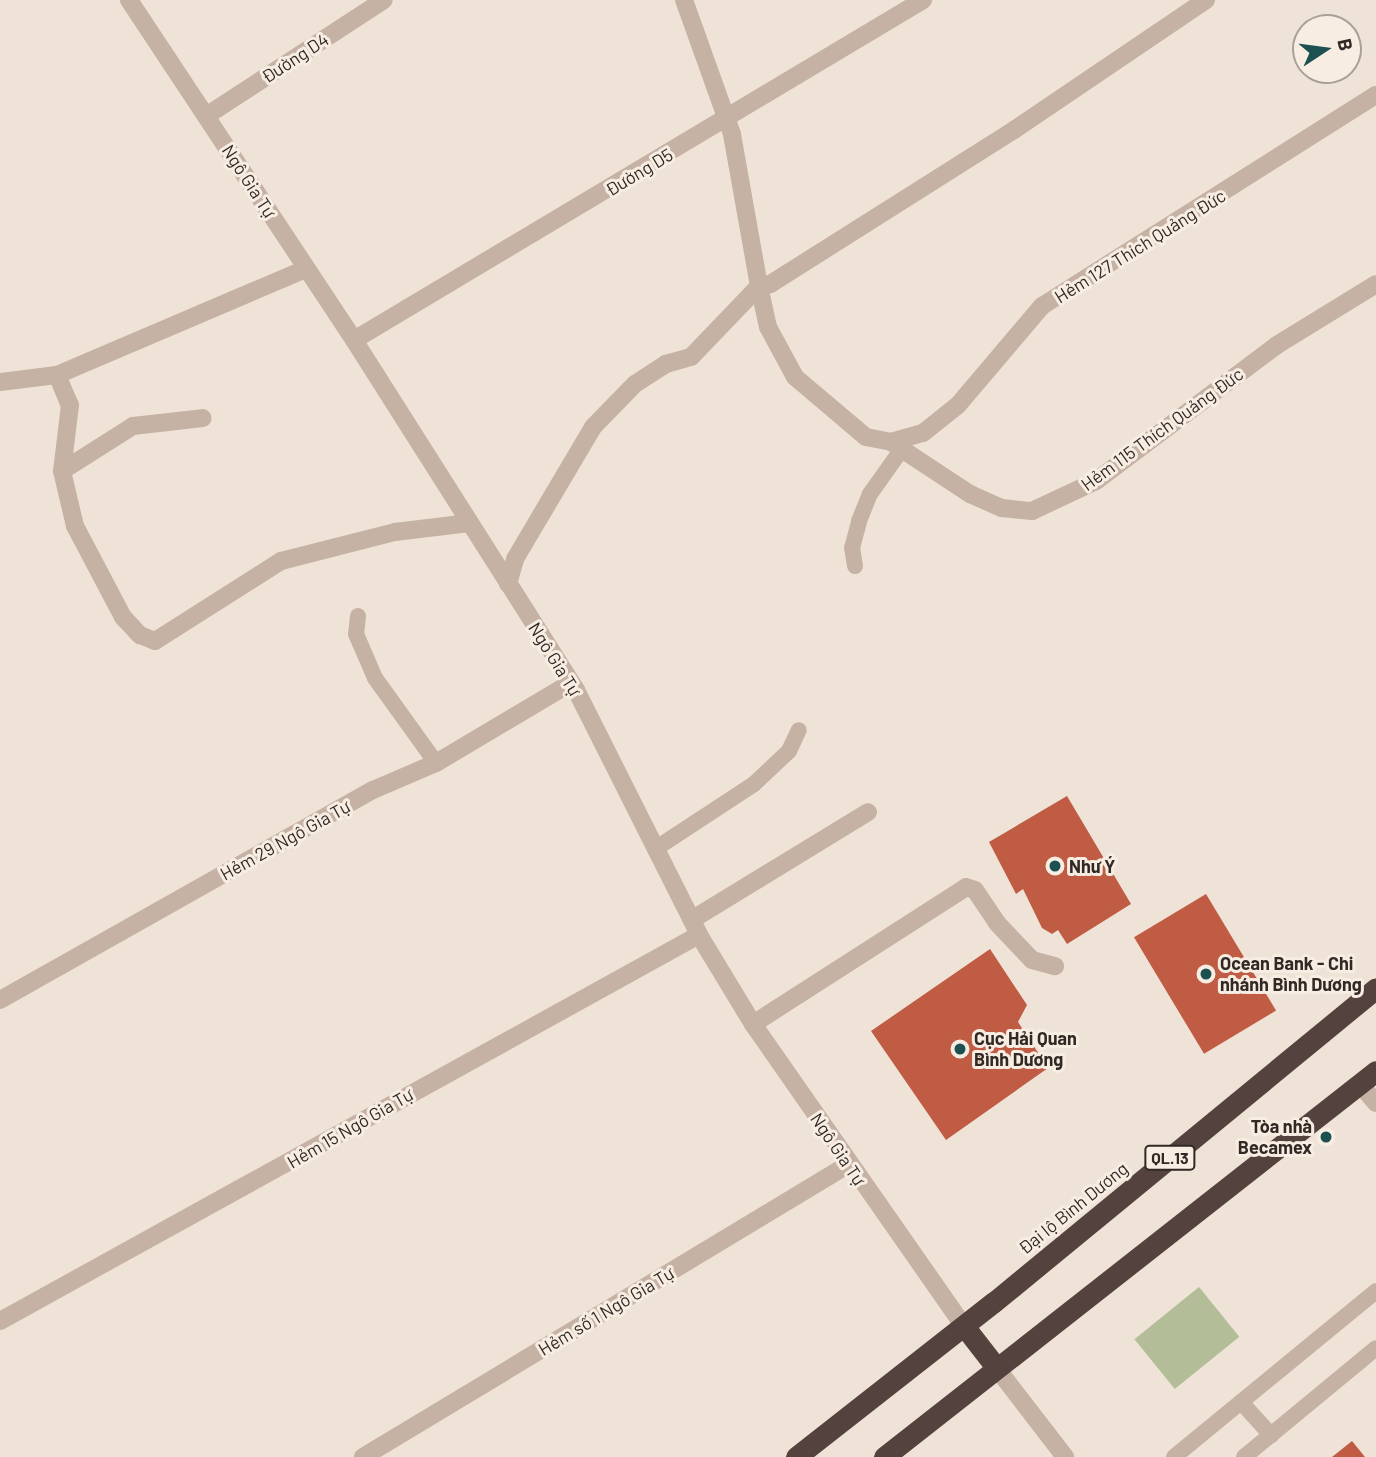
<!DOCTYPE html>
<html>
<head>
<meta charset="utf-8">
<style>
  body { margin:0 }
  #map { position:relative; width:1376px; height:1457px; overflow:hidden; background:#efe3d7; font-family:Barlow,sans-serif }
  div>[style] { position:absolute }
  .green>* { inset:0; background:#b3bd98; transform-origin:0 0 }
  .building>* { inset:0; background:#c05c44; transform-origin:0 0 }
  .lane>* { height:16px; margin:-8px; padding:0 8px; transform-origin:8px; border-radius:8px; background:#c6b2a4 }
  .street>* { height:18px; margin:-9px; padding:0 9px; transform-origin:9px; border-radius:9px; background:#c6b2a4 }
  .highway>* { height:21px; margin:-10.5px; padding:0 10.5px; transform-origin:10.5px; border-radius:10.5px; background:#53423d }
  .dots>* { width:19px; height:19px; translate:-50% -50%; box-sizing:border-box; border:4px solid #f7ede3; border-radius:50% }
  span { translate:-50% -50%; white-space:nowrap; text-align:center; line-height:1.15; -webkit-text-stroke:6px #f7ede3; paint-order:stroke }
  .shield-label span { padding:2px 5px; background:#f7ede3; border:2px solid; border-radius:5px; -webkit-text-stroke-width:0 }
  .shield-label { font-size:16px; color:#322925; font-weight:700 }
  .street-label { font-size:18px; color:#322925 }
  .poi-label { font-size:18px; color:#322925; font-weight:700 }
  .left { translate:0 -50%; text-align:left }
  .right { translate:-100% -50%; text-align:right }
  .north { position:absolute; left:1292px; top:14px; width:70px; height:70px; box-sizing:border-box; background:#f7ede3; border:2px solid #a89f97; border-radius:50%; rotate:77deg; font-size:19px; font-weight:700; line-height:28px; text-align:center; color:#322925 }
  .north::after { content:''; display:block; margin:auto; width:24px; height:32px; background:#1d5051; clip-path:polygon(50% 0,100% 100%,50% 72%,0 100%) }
</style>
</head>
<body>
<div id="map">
  <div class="green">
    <div style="left:1199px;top:1287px;width:64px;height:83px;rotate:51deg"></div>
  </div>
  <div class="building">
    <div style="clip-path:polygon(1067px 796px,1131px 904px,1067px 944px,1058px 930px,1052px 934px,1042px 928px,1023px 889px,1016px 894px,989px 842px)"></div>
    <div style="left:1206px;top:894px;width:136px;height:84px;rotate:59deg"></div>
    <div style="clip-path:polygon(990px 949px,1027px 1005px,1018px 1022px,1048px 1068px,946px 1140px,871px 1031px)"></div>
    <div style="clip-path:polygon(1352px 1441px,1365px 1457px,1332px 1457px)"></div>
  </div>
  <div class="lane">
    <div style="left:855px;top:566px;width:18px;rotate:-99deg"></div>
    <div style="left:852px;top:548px;width:28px;rotate:-75deg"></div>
    <div style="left:859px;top:521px;width:29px;rotate:-68deg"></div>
    <div style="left:870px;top:494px;width:55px;rotate:-54.6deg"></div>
    <div style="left:358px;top:616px;width:18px;rotate:96deg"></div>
    <div style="left:356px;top:634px;width:48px;rotate:66.6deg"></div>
    <div style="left:375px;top:678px;width:105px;rotate:54.3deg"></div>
    <div style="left:655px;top:849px;width:118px;rotate:-33.3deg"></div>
    <div style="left:754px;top:784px;width:48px;rotate:-43.3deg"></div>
    <div style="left:789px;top:751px;width:23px;rotate:-65deg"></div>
    <div style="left:1241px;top:1402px;width:45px;rotate:47.7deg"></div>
    <div style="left:1174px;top:1457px;width:261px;rotate:-39.4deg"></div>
    <div style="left:1244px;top:1457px;width:171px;rotate:-39.5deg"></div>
  </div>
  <div class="street">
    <div style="left:129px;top:0;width:408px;rotate:56.5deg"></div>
    <div style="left:354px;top:340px;width:414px;rotate:57.6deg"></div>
    <div style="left:576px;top:690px;width:274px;rotate:63.3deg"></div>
    <div style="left:699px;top:935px;width:104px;rotate:58.8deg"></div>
    <div style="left:753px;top:1024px;width:368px;rotate:55.1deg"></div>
    <div style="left:1206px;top:0;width:232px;rotate:145.9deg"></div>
    <div style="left:1014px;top:130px;width:289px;rotate:147.7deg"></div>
    <div style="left:770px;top:284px;width:11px;rotate:170deg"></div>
    <div style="left:759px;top:286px;width:42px;rotate:77.6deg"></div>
    <div style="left:768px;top:327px;width:57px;rotate:61.6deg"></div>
    <div style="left:795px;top:377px;width:93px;rotate:40.2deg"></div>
    <div style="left:866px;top:437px;width:25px;rotate:11deg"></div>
    <div style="left:891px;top:442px;width:95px;rotate:33.4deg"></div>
    <div style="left:970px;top:494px;width:35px;rotate:24deg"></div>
    <div style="left:1002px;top:508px;width:30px;rotate:6deg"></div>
    <div style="left:1032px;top:511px;width:71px;rotate:-25.1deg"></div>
    <div style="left:1096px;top:481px;width:226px;rotate:-36.9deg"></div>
    <div style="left:1277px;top:345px;width:116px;rotate:-31.6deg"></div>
    <div style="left:206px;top:116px;width:212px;rotate:-33.1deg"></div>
    <div style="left:354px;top:340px;width:663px;rotate:-30.86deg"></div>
    <div style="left:57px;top:375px;width:271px;rotate:-23.1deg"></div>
    <div style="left:0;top:382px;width:57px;rotate:-7deg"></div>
    <div style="left:57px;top:375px;width:33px;rotate:67deg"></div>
    <div style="left:70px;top:405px;width:66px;rotate:96.9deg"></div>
    <div style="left:62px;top:471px;width:57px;rotate:76.7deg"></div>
    <div style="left:75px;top:526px;width:103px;rotate:62.2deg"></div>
    <div style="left:123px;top:617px;width:25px;rotate:47deg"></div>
    <div style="left:140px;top:635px;width:16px;rotate:22deg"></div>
    <div style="left:155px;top:641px;width:149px;rotate:-32.4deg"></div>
    <div style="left:281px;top:561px;width:118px;rotate:-14.3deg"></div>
    <div style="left:395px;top:532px;width:75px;rotate:-6.9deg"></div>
    <div style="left:891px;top:442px;width:33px;rotate:-16deg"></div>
    <div style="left:923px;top:433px;width:45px;rotate:-38.7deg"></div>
    <div style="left:958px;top:405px;width:130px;rotate:-49.7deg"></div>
    <div style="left:1042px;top:306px;width:395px;rotate:-32.3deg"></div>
    <div style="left:62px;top:471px;width:84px;rotate:-32.4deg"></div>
    <div style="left:133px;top:426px;width:70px;rotate:-6.5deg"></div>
    <div style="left:508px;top:584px;width:26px;rotate:-74deg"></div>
    <div style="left:515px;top:559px;width:153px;rotate:-59.4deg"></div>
    <div style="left:593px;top:427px;width:60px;rotate:-45.7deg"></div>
    <div style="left:635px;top:384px;width:37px;rotate:-33deg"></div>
    <div style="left:666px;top:364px;width:26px;rotate:-16deg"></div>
    <div style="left:691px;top:357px;width:98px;rotate:-46.2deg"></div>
    <div style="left:759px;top:286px;width:154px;rotate:-100.1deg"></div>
    <div style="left:732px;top:134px;width:142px;rotate:-109.7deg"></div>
    <div style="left:693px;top:919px;width:205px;rotate:-31.4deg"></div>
    <div style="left:0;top:1000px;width:428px;rotate:-29.4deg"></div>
    <div style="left:373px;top:790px;width:69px;rotate:-23.2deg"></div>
    <div style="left:436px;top:763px;width:157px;rotate:-30.7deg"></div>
    <div style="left:753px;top:1024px;width:253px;rotate:-32.7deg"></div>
    <div style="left:966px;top:887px;width:9px;rotate:18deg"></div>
    <div style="left:975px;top:890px;width:40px;rotate:56deg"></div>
    <div style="left:997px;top:923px;width:51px;rotate:46.6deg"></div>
    <div style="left:1032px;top:960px;width:24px;rotate:15deg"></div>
    <div style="left:1360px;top:1084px;width:25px;rotate:50deg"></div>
    <div style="left:0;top:1321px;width:798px;rotate:-28.91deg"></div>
    <div style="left:995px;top:1366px;width:115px;rotate:52.4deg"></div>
    <div style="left:363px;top:1457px;width:567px;rotate:-31.08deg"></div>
  </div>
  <div class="highway">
    <div style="left:964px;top:1326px;width:51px;rotate:52.2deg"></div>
    <div style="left:796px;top:1457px;width:251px;rotate:-38.1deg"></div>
    <div style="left:994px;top:1302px;width:494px;rotate:-39.4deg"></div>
    <div style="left:884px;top:1457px;width:625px;rotate:-38.12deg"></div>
  </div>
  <div class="dots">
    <div style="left:1055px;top:866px;background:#1d5051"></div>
    <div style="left:1206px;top:974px;background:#1d5051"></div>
    <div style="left:960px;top:1049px;background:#1d5051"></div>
    <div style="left:1326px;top:1137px;background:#1d5051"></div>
  </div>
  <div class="shield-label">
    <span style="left:1170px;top:1158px">QL.13</span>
  </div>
  <div class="street-label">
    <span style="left:295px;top:58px;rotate:-33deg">Đường D4</span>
    <span style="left:639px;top:172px;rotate:-31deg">Đường D5</span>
    <span style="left:249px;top:181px;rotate:57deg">Ngô Gia Tự</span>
    <span style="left:1140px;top:246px;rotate:-32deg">Hẻm 127 Thích Quảng Đức</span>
    <span style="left:1162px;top:429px;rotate:-36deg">Hẻm 115 Thích Quảng Đức</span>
    <span style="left:555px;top:659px;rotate:58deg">Ngô Gia Tự</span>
    <span style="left:285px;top:840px;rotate:-29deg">Hẻm 29 Ngô Gia Tự</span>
    <span style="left:350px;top:1128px;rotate:-30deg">Hẻm 15 Ngô Gia Tự</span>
    <span style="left:838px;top:1149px;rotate:56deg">Ngô Gia Tự</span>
    <span style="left:1073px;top:1208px;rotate:-39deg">Đại lộ Bình Dương</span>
    <span style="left:606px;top:1311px;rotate:-31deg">Hẻm số 1 Ngô Gia Tự</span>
  </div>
  <div class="poi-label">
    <span class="left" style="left:1069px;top:866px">Như Ý</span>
    <span class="left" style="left:1220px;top:974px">Ocean Bank - Chi<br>nhánh Bình Dương</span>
    <span class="left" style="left:974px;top:1049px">Cục Hải Quan<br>Bình Dương</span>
    <span class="right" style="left:1312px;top:1137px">Tòa nhà<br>Becamex</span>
  </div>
  <div class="north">B</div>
</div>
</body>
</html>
